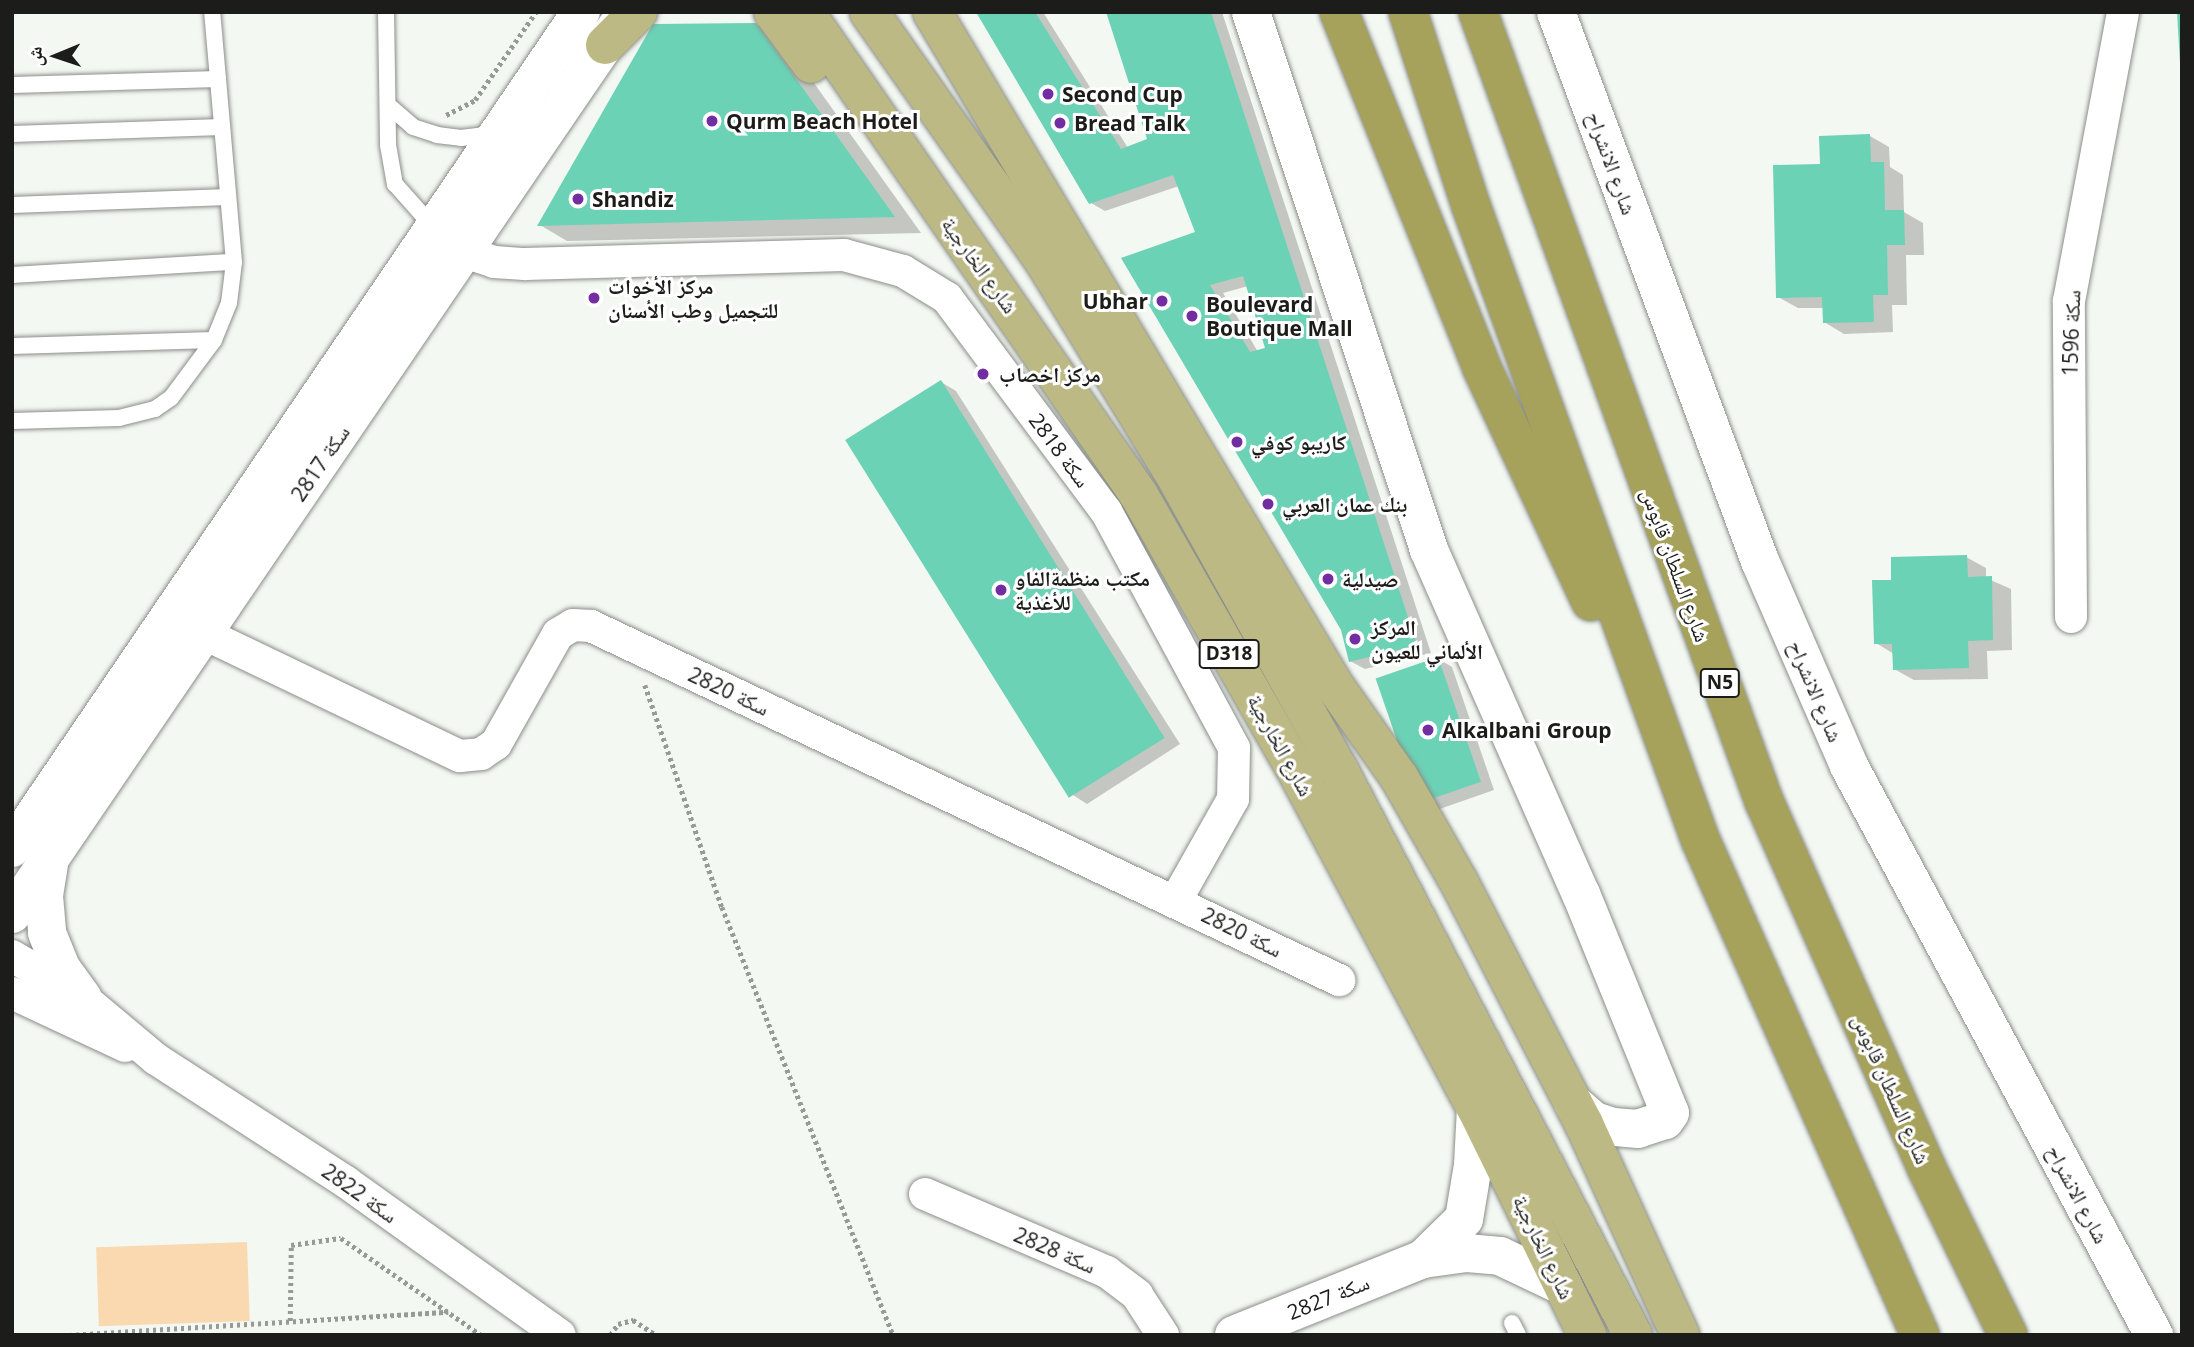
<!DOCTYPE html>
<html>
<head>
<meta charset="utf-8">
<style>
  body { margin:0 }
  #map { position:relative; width:2194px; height:1347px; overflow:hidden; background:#f4f8f2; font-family:"Open Sans","Noto Naskh Arabic",sans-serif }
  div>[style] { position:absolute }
  .green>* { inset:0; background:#fad9b1; transform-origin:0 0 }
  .shadow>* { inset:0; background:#0003 }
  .building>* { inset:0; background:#6bd2b5; transform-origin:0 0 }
  .path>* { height:4.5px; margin-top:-2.25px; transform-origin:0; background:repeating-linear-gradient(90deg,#979a96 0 3.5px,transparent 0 7px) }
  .roads { filter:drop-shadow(0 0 2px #8a8e89) drop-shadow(0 0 2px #8a8e89) }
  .service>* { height:16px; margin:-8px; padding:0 8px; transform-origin:8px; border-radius:8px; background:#fff }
  .minor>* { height:32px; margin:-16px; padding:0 16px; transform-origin:16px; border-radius:16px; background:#fff }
  .tertiary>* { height:38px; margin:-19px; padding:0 19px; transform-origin:19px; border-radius:19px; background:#fff }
  .primary>* { height:38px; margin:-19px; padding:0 19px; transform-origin:19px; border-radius:19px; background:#bdb984 }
  .trunk>* { height:38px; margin:-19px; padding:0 19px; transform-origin:19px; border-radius:19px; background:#a7a25b }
  .dots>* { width:19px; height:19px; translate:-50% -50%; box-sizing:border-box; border:4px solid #fff; border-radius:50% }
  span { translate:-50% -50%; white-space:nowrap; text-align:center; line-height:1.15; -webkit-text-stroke:6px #fff; paint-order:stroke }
  .shield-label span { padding:2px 5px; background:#fff; border:2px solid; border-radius:5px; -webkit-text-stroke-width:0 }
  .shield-label { font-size:19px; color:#1c1d1b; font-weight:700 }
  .poi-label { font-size:21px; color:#1c1d1b; font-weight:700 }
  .left { translate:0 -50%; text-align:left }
  .right { translate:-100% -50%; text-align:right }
  .street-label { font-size:21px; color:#1c1d1b }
  .frame { position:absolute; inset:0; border:14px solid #1c1d1b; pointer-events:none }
  .north { position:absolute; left:21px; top:21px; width:70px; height:70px; -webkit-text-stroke:5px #fff; paint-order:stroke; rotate:268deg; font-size:19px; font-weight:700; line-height:28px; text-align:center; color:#1c1d1b }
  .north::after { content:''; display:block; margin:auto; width:24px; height:32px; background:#1c1d1b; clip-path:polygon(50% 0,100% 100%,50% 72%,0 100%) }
</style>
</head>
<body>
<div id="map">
  <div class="green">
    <div style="left:247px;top:1242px;width:79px;height:151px;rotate:88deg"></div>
  </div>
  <div class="shadow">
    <div style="clip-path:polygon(evenodd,978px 12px,1043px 12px,1128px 148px,1149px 141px,1108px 12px,1222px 12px,1431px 653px,1365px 669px,1350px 661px,1343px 630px,1124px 259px,1197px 233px,1179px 186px,1105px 211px,1091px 203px,978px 12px,1248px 286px,1267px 349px,1258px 352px,1223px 293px,1248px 286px)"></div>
    <div style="clip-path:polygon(756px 24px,784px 41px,921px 233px,567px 241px,540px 225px)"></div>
    <div style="clip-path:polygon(1870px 136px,1889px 147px,1890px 167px,1903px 175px,1904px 212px,1923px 223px,1924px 255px,1906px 255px,1907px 305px,1892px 305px,1893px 332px,1844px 334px,1824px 322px,1824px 308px,1798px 308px,1778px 297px,1822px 166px)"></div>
    <div style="clip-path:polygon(941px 382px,956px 391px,1180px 744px,1087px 804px,1073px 795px)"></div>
    <div style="clip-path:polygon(1966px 557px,1986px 568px,1986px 578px,2011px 589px,2012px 650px,1987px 651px,1988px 679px,1914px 680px,1894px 669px,1894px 654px,1876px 643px,1893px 581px)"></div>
    <div style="clip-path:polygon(1437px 658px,1452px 667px,1494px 790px,1434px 811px,1419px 802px)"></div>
  </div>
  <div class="building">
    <div style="clip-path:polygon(evenodd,976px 12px,1035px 12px,1121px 149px,1147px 139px,1106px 12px,1211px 12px,1417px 645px,1349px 662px,1341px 630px,1121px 258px,1195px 232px,1173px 175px,1089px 204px,976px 12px,1243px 276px,1265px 348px,1250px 352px,1210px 285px,1243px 276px)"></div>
    <div style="clip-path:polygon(2177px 12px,2182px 12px,2182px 63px,2180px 63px)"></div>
    <div style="clip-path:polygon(756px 23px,895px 217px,537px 226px,653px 24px)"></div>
    <div style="clip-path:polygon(1870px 134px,1871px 162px,1884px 162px,1885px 210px,1904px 210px,1905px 245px,1887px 245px,1888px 295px,1873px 295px,1874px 322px,1823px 323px,1822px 297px,1776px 298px,1773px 165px,1820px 164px,1819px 136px)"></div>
    <div style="left:941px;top:380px;width:422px;height:113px;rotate:58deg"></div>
    <div style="clip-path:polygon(1967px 555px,1968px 577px,1992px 576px,1993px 640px,1968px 641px,1969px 668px,1893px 670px,1892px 644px,1874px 644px,1872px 580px,1891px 580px,1891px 557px)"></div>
    <div style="left:1438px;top:657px;width:132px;height:66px;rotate:71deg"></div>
  </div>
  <div class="path">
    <div style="left:446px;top:115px;width:33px;rotate:-27deg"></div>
    <div style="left:475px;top:100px;width:107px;rotate:-55.3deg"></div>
    <div style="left:645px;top:685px;width:235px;rotate:70.9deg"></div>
    <div style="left:722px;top:907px;width:461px;rotate:68.2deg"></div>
    <div style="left:290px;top:1321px;width:76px;rotate:-89.2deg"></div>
    <div style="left:291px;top:1245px;width:50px;rotate:-8deg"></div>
    <div style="left:341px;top:1238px;width:170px;rotate:34.7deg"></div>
    <div style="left:69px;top:1335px;width:380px;rotate:-3.5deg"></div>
    <div style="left:610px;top:1335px;width:14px;rotate:-54deg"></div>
    <div style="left:618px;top:1324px;width:16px;rotate:-15deg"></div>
    <div style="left:633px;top:1320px;width:27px;rotate:33deg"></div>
  </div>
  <div class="roads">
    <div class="service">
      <div style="left:386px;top:12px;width:133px;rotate:89.1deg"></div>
      <div style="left:388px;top:145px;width:40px;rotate:80deg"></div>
      <div style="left:395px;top:184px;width:60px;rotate:48.4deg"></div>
      <div style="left:12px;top:85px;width:206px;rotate:-1.7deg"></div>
      <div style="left:388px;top:105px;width:33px;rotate:41deg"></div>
      <div style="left:413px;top:127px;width:25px;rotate:18deg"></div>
      <div style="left:437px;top:135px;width:24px;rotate:7deg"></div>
      <div style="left:461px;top:138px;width:33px;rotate:-7deg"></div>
      <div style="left:12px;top:134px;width:210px;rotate:-1.9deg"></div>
      <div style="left:12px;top:205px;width:216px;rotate:-2.1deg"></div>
      <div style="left:12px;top:275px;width:222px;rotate:-3.4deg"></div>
      <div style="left:12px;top:346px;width:202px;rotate:-1.7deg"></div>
      <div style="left:12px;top:421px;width:107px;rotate:-1.6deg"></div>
      <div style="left:119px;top:418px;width:37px;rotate:-14deg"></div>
      <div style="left:155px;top:409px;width:19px;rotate:-35deg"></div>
      <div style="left:171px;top:398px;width:72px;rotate:-53.4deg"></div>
      <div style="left:214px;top:340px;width:40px;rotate:-68deg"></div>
      <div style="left:229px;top:303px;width:41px;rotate:-83deg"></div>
      <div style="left:234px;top:262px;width:251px;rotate:-95deg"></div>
      <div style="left:1512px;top:1323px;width:13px;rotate:63deg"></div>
    </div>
    <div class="minor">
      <div style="left:464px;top:252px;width:32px;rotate:18deg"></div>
      <div style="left:494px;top:262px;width:31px;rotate:4deg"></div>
      <div style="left:525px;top:264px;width:319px;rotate:-1.6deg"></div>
      <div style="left:844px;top:255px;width:61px;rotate:15.2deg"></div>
      <div style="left:903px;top:271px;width:52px;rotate:31.5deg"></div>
      <div style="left:947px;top:298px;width:266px;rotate:53.3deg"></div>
      <div style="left:1106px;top:511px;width:269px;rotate:61.6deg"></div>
      <div style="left:1234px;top:748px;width:51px;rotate:91.1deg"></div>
      <div style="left:1233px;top:799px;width:116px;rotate:119.4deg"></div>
      <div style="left:2071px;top:617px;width:316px;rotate:-90.4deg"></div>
      <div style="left:2069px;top:301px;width:294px;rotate:-79.4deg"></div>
      <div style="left:184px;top:624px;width:306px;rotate:25.6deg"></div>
      <div style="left:460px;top:756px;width:21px;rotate:-5deg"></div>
      <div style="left:481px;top:754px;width:18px;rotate:-34deg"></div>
      <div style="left:496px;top:744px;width:126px;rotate:-60.6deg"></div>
      <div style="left:558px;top:634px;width:17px;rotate:-31deg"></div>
      <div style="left:573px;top:625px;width:18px;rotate:3deg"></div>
      <div style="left:591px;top:626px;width:828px;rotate:25.33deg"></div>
      <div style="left:12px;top:956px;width:82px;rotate:30.6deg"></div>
      <div style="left:83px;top:998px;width:95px;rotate:39.9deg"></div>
      <div style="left:156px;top:1059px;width:226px;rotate:32.9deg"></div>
      <div style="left:346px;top:1182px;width:263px;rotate:35.6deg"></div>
      <div style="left:12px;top:993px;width:125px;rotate:25.1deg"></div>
      <div style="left:925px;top:1194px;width:198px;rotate:23.2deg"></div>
      <div style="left:1107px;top:1272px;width:38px;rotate:37deg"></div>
      <div style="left:1137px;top:1295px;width:48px;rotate:57deg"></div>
    </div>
    <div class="tertiary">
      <div style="left:1251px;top:12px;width:567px;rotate:71.69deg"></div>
      <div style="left:1429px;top:550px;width:376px;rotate:66.2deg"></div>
      <div style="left:1581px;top:894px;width:236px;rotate:67.9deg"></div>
      <div style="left:1670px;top:1113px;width:9px;rotate:126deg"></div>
      <div style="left:1665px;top:1120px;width:28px;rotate:162deg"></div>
      <div style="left:1638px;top:1129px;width:25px;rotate:-175deg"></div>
      <div style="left:1613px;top:1127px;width:20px;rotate:-162deg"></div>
      <div style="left:1594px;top:1121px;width:28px;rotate:-139deg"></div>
      <div style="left:1556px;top:12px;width:586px;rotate:69.62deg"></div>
      <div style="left:1760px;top:561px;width:223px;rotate:66.5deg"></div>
      <div style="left:1849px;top:766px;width:646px;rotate:61.81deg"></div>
      <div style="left:12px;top:848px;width:1011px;rotate:-55.76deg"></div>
      <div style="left:49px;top:864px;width:32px;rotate:99deg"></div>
      <div style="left:44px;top:896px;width:37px;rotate:85deg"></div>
      <div style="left:47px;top:933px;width:38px;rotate:68deg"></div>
      <div style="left:61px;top:968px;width:37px;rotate:54deg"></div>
      <div style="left:12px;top:914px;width:1087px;rotate:-55.73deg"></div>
      <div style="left:1423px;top:1259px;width:57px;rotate:-44.3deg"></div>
      <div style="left:1464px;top:1219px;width:55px;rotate:-80.5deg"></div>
      <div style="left:1473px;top:1165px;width:57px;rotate:-87deg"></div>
      <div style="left:1234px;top:1335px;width:204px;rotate:-21.9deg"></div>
      <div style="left:1423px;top:1259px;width:44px;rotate:-7.8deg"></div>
      <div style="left:1467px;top:1253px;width:33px;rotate:5deg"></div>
      <div style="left:1500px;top:1256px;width:70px;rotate:25.5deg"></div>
    </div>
    <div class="primary">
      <div style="left:773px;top:12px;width:64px;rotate:53.8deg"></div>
      <div style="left:805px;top:12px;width:587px;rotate:55.34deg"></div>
      <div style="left:1139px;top:495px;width:329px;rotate:60.3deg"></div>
      <div style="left:1302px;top:781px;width:370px;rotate:62deg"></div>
      <div style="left:1476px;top:1108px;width:253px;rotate:63.9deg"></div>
      <div style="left:869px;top:12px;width:304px;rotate:54.9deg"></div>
      <div style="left:1044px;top:261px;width:247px;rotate:58.6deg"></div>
      <div style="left:1173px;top:472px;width:339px;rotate:60.9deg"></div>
      <div style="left:1338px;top:768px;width:639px;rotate:62.51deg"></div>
      <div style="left:932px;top:12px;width:784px;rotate:59.15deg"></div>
      <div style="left:1334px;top:685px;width:113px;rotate:54.8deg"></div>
      <div style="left:1399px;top:777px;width:121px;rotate:60.3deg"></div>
      <div style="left:1459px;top:882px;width:272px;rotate:62.7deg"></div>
      <div style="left:1584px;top:1124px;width:232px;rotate:65.5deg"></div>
      <div style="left:605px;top:45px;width:47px;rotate:-45deg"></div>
    </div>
    <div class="trunk">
      <div style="left:1339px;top:12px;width:381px;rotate:68.1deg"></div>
      <div style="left:1481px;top:366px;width:260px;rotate:65deg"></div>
      <div style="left:1408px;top:12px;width:204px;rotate:72deg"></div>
      <div style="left:1471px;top:206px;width:673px;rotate:70.11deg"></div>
      <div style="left:1700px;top:839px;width:543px;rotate:66.08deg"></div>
      <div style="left:1478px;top:12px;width:839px;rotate:70.08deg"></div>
      <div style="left:1764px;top:801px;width:402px;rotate:66.1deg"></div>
      <div style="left:1927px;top:1169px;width:185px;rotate:64deg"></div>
    </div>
  </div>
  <div class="dots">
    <div style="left:1048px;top:94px;background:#722da0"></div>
    <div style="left:712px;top:121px;background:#722da0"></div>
    <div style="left:1060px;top:123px;background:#722da0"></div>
    <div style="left:578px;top:199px;background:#722da0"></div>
    <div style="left:594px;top:298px;background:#722da0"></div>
    <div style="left:1162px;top:301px;background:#722da0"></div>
    <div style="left:1192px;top:316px;background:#722da0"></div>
    <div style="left:983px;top:374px;background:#722da0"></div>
    <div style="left:1237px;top:442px;background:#722da0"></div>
    <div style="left:1268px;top:504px;background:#722da0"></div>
    <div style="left:1328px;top:579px;background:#722da0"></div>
    <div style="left:1001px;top:590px;background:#722da0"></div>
    <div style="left:1355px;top:639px;background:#722da0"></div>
    <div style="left:1428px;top:730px;background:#722da0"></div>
  </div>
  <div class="shield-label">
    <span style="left:1229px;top:654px">D318</span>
    <span style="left:1720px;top:683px">N5</span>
  </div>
  <div class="poi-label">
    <span class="left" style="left:1062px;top:94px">Second Cup</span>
    <span class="left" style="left:726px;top:121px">Qurm Beach Hotel</span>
    <span class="left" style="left:1074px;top:123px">Bread Talk</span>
    <span class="left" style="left:592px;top:199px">Shandiz</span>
    <span class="left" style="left:608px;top:298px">مركز الأخوات<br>للتجميل وطب الأسنان</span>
    <span class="right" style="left:1148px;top:301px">Ubhar</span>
    <span class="left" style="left:1206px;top:316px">Boulevard<br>Boutique Mall</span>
    <span class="left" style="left:999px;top:374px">مركز اخصاب</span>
    <span class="left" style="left:1251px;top:442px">كاريبو كوفي</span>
    <span class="left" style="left:1282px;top:504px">بنك عمان العربي</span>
    <span class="left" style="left:1015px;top:590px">مكتب منظمةالفاو<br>للأغذية</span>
    <span class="left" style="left:1342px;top:579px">صيدلية</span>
    <span class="left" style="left:1371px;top:639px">المركز<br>الألماني للعيون</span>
    <span class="left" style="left:1442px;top:730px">Alkalbani Group</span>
  </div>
  <div class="street-label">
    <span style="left:1612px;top:163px;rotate:70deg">شارع الانشراح</span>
    <span style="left:980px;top:265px;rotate:54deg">شارع الخارجية</span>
    <span style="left:2071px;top:333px;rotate:-88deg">سكة 1596</span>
    <span style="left:1060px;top:450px;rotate:53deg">سكة 2818</span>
    <span style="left:320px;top:463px;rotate:-56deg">سكة 2817</span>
    <span style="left:1676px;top:565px;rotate:70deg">شارع السلطان قابوس</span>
    <span style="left:729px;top:691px;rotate:25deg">سكة 2820</span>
    <span style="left:1816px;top:691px;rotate:67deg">شارع الانشراح</span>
    <span style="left:1281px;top:745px;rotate:61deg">شارع الخارجية</span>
    <span style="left:1242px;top:932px;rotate:26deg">سكة 2820</span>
    <span style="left:1892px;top:1089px;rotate:66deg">شارع السلطان قابوس</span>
    <span style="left:360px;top:1193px;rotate:35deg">سكة 2822</span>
    <span style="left:2078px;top:1194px;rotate:62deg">شارع الانشراح</span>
    <span style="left:1544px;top:1247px;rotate:64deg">شارع الخارجية</span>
    <span style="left:1055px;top:1250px;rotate:23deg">سكة 2828</span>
    <span style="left:1328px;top:1297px;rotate:-22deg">سكة 2827</span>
  </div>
  <div class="frame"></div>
  <div class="north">ش</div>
</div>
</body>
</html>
